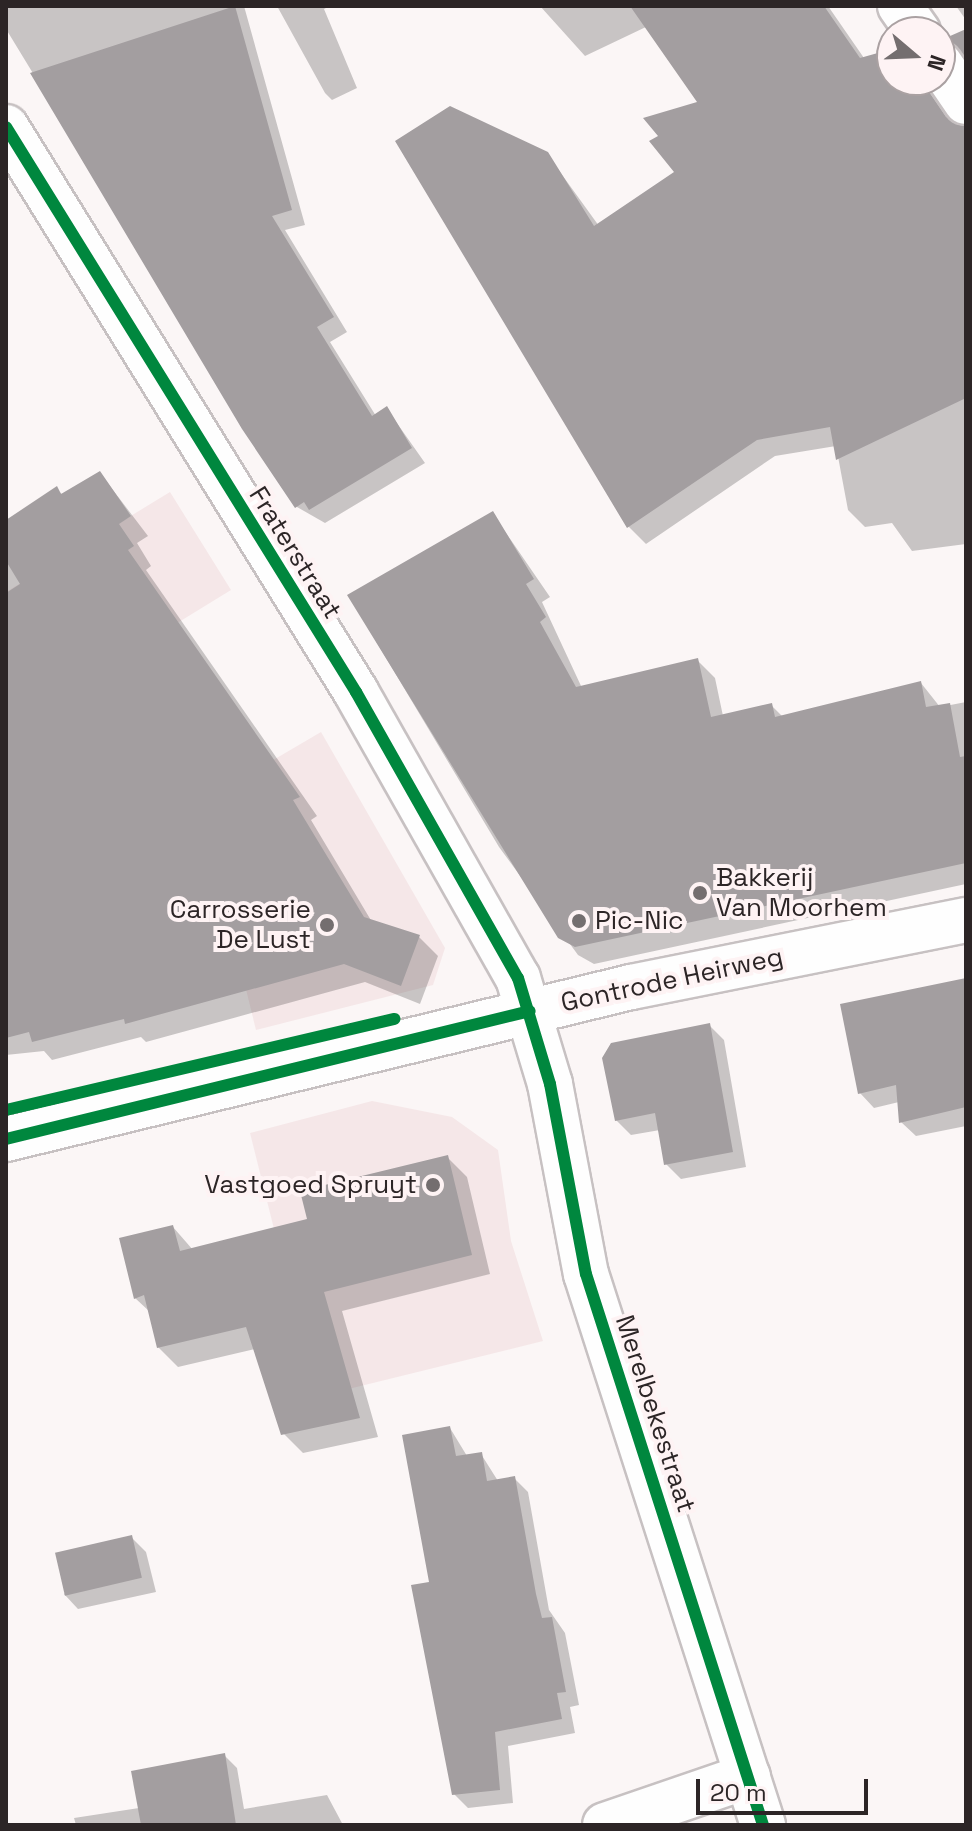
<!DOCTYPE html>
<html>
<head>
<meta charset="utf-8">
<style>
	body { margin:0 }
	#map { position:relative; width:972px; height:1831px; overflow:hidden; background:#fbf6f6; font-family:"Space Grotesk",sans-serif }
	div>[style] { position:absolute }
	[style*='--x'] { left:calc(var(--x)*1px); top:calc(var(--y)*1px); width:calc(var(--w)*1px); rotate:calc(var(--a)*1deg) }
	.built>* { inset:0; background:#f5e7e8 }
	.shadow>* { inset:0; background:#0003 }
	.building>* { inset:0; background:#a39ea0; transform-origin:0 0 }
	.roads { filter:drop-shadow(2px 0 #c7c1c2) drop-shadow(-2px 0 #c7c1c2) drop-shadow(0 2px #c7c1c2) drop-shadow(0 -2px #c7c1c2) }
	.minor>* { height:44px; margin:-22px; padding:0 22px; transform-origin:22px; border-radius:22px; background:#fefefe }
	.cycleway>* { height:12px; margin:-6px; padding:0 6px; transform-origin:6px; border-radius:6px; background:#00873e }
	.dots>* { width:22px; height:22px; translate:-50% -50%; box-sizing:border-box; border:4px solid #fef3f4; border-radius:50% }
	span { translate:-50% -50%; white-space:nowrap; text-align:center; line-height:1.15; -webkit-text-stroke:8px #fef3f4; paint-order:stroke }
	.street-label { font-size:26px; color:#2c2526 }
	.poi-label { font-size:26px; color:#2c2526 }
	.left { translate:0 -50%; text-align:left }
	.right { translate:-100% -50%; text-align:right }
	.frame { position:absolute; inset:0; border:8px solid #2c2526; pointer-events:none }
	.north { position:absolute; left:876px; top:16px; width:80px; height:80px; box-sizing:border-box; background:#fef3f4; border:2px solid #aaa1a2; border-radius:50%; rotate:109deg; font-size:22px; font-weight:700; line-height:32px; text-align:center; color:#2c2526 }
	.north::after { content:''; display:block; margin:auto; width:28px; height:36px; background:#746e6f; clip-path:polygon(50% 0,100% 100%,50% 72%,0 100%) }
	.scale { position:absolute; left:696px; top:1779px; width:172px; height:36px; box-sizing:border-box; border:4px solid #2c2526; border-top:0; padding-left:10px; font-size:24px; line-height:28px; white-space:nowrap; color:#2c2526; -webkit-text-stroke:6px #fef3f4; paint-order:stroke }
</style>
</head>
<body>
<div id="map">
	<div class="built">
		<i style="clip-path:polygon(170px 492px,231px 590px,73px 687px,6px 814px,6px 592px)"></i>
		<i style="clip-path:polygon(321px 732px,445px 948px,433px 985px,256px 1030px,200px 803px)"></i>
		<i style="clip-path:polygon(372px 1101px,452px 1117px,498px 1150px,511px 1241px,543px 1341px,316px 1397px,250px 1133px)"></i>
	</div>
	<div class="shadow">
		<i style="clip-path:polygon(6px 6px,244px 6px,305px 225px,285px 230px,347px 332px,330px 342px,376px 416px,387px 409px,425px 463px,325px 523px,297px 507px,6px 29px)"></i>
		<i style="clip-path:polygon(277px 6px,330px 6px,324px 9px,357px 88px,332px 100px,325px 93px)"></i>
		<i style="clip-path:polygon(540px 6px,828px 6px,864px 58px,892px 51px,892px 80px,934px 80px,936px 97px,966px 129px,966px 544px,912px 551px,892px 523px,865px 527px,848px 510px,836px 446px,775px 456px,646px 544px,628px 526px,547px 154px,599px 226px,677px 173px,701px 104px,648px 26px,585px 56px)"></i>
		<i style="clip-path:polygon(956px 6px,966px 6px,966px 20px)"></i>
		<i style="clip-path:polygon(100px 473px,148px 536px,137px 543px,151px 566px,146px 570px,317px 816px,311px 820px,372px 922px,419px 937px,438px 956px,420px 1004px,365px 982px,146px 1042px,141px 1037px,52px 1060px,44px 1051px,6px 1055px,6px 523px,56px 489px,63px 495px)"></i>
		<i style="clip-path:polygon(493px 514px,550px 597px,542px 602px,582px 688px,698px 661px,715px 678px,723px 716px,771px 705px,783px 717px,921px 683px,940px 707px,966px 702px,966px 884px,594px 964px,578px 955px,499px 847px,349px 596px)"></i>
		<i style="clip-path:polygon(966px 980px,966px 1126px,916px 1136px,901px 1122px,899px 1102px,874px 1108px,860px 1093px)"></i>
		<i style="clip-path:polygon(709px 1025px,724px 1040px,746px 1167px,681px 1179px,666px 1164px,660px 1130px,631px 1135px,616px 1120px)"></i>
		<i style="clip-path:polygon(447px 1157px,467px 1177px,490px 1274px,342px 1311px,378px 1437px,303px 1453px,283px 1433px,255px 1349px,178px 1367px,158px 1347px,150px 1312px,135px 1298px,173px 1227px,193px 1250px,309px 1221px)"></i>
		<i style="clip-path:polygon(450px 1428px,467px 1456px,481px 1454px,498px 1481px,514px 1478px,528px 1492px,549px 1610px,565px 1633px,579px 1705px,570px 1707px,575px 1733px,508px 1746px,513px 1803px,468px 1808px,454px 1794px,431px 1583px)"></i>
		<i style="clip-path:polygon(131px 1537px,146px 1552px,156px 1592px,78px 1609px,64px 1594px)"></i>
		<i style="clip-path:polygon(224px 1755px,237px 1768px,244px 1809px,327px 1795px,343px 1825px,76px 1825px,74px 1818px,139px 1808px)"></i>
	</div>
	<div class="building">
		<i style="clip-path:polygon(235px 6px,292px 210px,272px 216px,334px 317px,317px 327px,372px 416px,387px 406px,412px 448px,309px 510px,304px 502px,295px 508px,242px 429px,30px 73px)"></i>
		<i style="clip-path:polygon(630px 6px,824px 6px,860px 58px,892px 49px,892px 80px,921px 80px,946px 117px,966px 127px,966px 398px,836px 460px,830px 427px,757px 440px,627px 528px,395px 141px,450px 106px,548px 152px,594px 226px,674px 172px,649px 141px,658px 136px,643px 118px,697px 102px)"></i>
		<i style="clip-path:polygon(966px 29px,966px 58px,941px 40px)"></i>
		<i style="clip-path:polygon(100px 471px,131px 516px,119px 524px,134px 546px,128px 550px,300px 797px,293px 800px,364px 917px,420px 935px,401px 986px,344px 964px,125px 1024px,124px 1019px,32px 1042px,29px 1032px,6px 1038px,6px 593px,20px 584px,6px 561px,6px 520px,57px 486px,61px 494px)"></i>
		<i style="clip-path:polygon(493px 511px,534px 579px,526px 584px,546px 617px,540px 622px,576px 687px,698px 658px,711px 717px,772px 703px,775px 717px,921px 681px,926px 707px,950px 703px,960px 757px,966px 756px,966px 863px,575px 947px,558px 938px,347px 595px)"></i>
		<i style="clip-path:polygon(966px 978px,966px 1107px,899px 1123px,896px 1085px,858px 1094px,840px 1004px)"></i>
		<i style="clip-path:polygon(710px 1023px,733px 1152px,664px 1165px,655px 1113px,615px 1121px,602px 1058px,611px 1043px)"></i>
		<i style="clip-path:polygon(448px 1155px,472px 1255px,324px 1292px,360px 1418px,281px 1435px,246px 1327px,157px 1348px,144px 1295px,134px 1299px,119px 1238px,173px 1225px,180px 1251px,307px 1219px,300px 1191px)"></i>
		<i style="clip-path:polygon(450px 1426px,456px 1456px,482px 1452px,487px 1481px,515px 1476px,536px 1594px,542px 1618px,552px 1617px,566px 1692px,557px 1693px,562px 1719px,495px 1732px,500px 1790px,452px 1795px,411px 1585px,429px 1582px,402px 1435px)"></i>
		<i style="left:132px;top:1535px;width:44px;height:79px;rotate:77deg"></i>
		<i style="clip-path:polygon(225px 1753px,236px 1825px,141px 1825px,131px 1771px)"></i>
	</div>
	<div class="roads">
		<div class="minor">
			<i style="--x:900;--y:6;--w:32;--a:55"></i>
			<i style="--x:940;--y:64;--w:46;--a:55.6"></i>
			<i style="--x:6;--y:127;--w:665;--a:58.22"></i>
			<i style="--x:356;--y:692;--w:329;--a:60.5"></i>
			<i style="--x:518;--y:978;--w:111;--a:73.2"></i>
			<i style="--x:550;--y:1084;--w:193;--a:79.3"></i>
			<i style="--x:586;--y:1274;--w:579;--a:72.19"></i>
			<i style="--x:6;--y:1139;--w:643;--a:-13.67"></i>
			<i style="--x:631;--y:987;--w:342;--a:-11.3"></i>
			<i style="--x:605;--y:1825;--w:151;--a:-18.9"></i>
		</div>
	</div>
	<div class="cycleway">
		<i style="--x:6;--y:127;--w:665;--a:58.22"></i>
		<i style="--x:356;--y:692;--w:329;--a:60.5"></i>
		<i style="--x:518;--y:978;--w:111;--a:73.2"></i>
		<i style="--x:550;--y:1084;--w:193;--a:79.3"></i>
		<i style="--x:586;--y:1274;--w:579;--a:72.19"></i>
		<i style="--x:6;--y:1110;--w:399;--a:-13.2"></i>
		<i style="--x:6;--y:1139;--w:539;--a:-13.73"></i>
	</div>
	<div class="dots">
		<i style="left:700px;top:893px;background:#746e6f"></i>
		<i style="left:579px;top:921px;background:#746e6f"></i>
		<i style="left:327px;top:925px;background:#746e6f"></i>
		<i style="left:433px;top:1185px;background:#746e6f"></i>
	</div>
	<div class="street-label">
		<span style="left:295px;top:553px;rotate:58deg">Fraterstraat</span>
		<span style="left:672px;top:980px;rotate:-12deg">Gontrode Heirweg</span>
		<span style="left:655px;top:1414px;rotate:72deg">Merelbekestraat</span>
	</div>
	<div class="poi-label">
		<span class="left" style="left:716px;top:893px">Bakkerij<br>Van Moorhem</span>
		<span class="right" style="left:311px;top:925px">Carrosserie<br>De Lust</span>
		<span class="left" style="left:595px;top:921px">Pic-Nic</span>
		<span class="right" style="left:417px;top:1185px">Vastgoed Spruyt</span>
	</div>
	<div class="frame"></div>
	<div class="north">N</div>
	<div class="scale">20 m</div>
</div>
</body>
</html>
